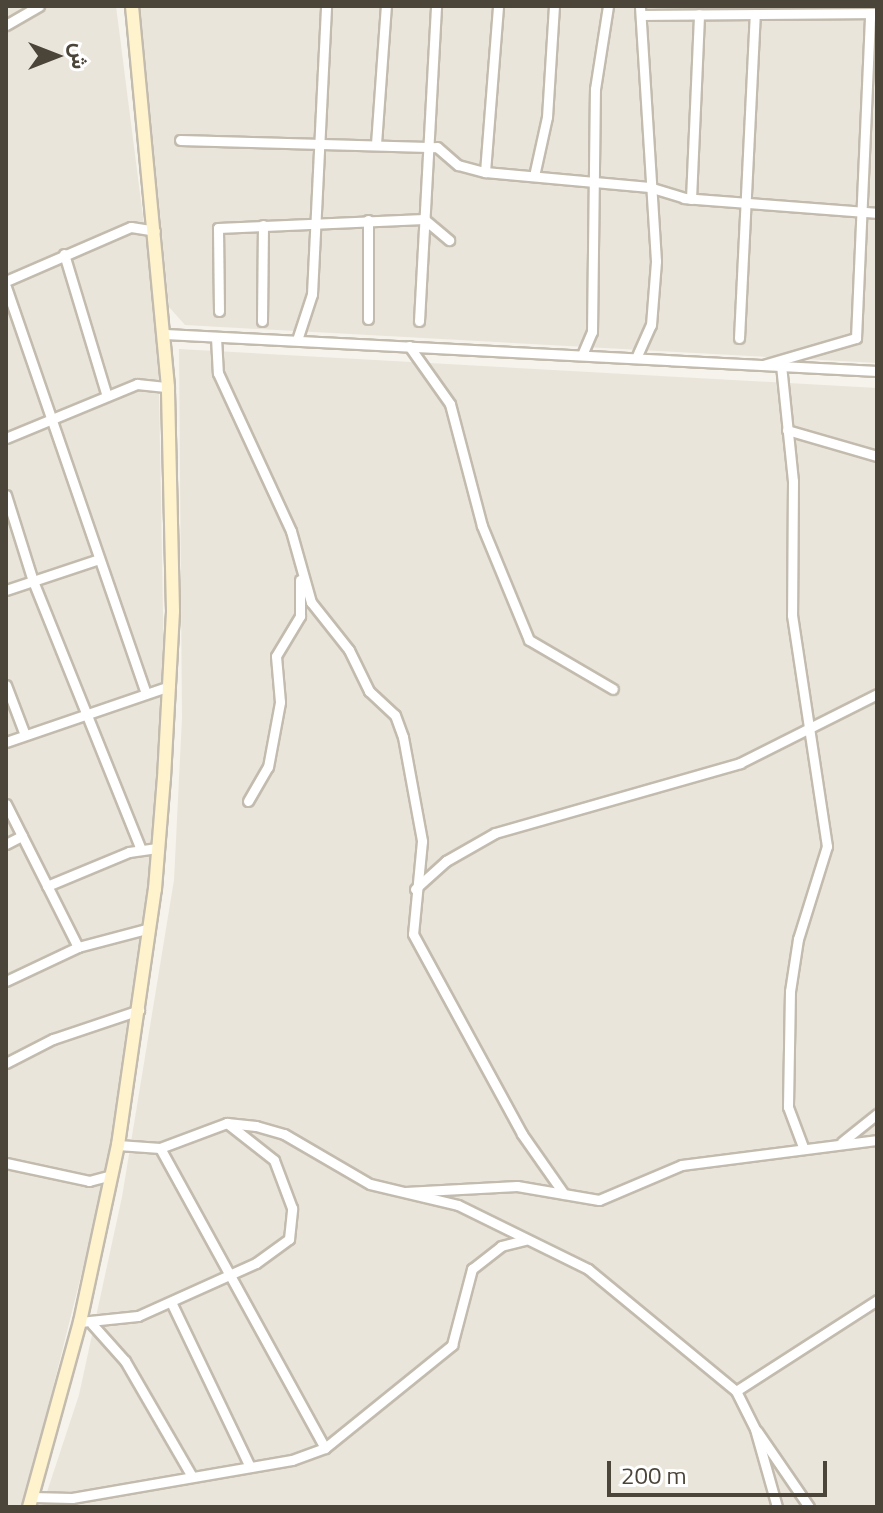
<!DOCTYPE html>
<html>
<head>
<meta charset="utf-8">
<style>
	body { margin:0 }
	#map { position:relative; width:883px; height:1513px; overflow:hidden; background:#f6f3ec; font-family:"Titillium Web",Vazirmatn,sans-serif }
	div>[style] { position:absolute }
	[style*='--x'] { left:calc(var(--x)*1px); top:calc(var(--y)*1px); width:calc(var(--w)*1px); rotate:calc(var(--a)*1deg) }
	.residential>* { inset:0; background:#eae5da }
	.roads { filter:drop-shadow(2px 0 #c2bbae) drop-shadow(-2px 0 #c2bbae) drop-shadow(0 2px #c2bbae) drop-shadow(0 -2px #c2bbae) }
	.street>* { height:9px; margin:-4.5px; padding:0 4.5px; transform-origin:4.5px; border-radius:4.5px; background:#fff }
	.secondary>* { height:12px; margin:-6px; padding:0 6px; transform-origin:6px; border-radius:6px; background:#fff3cd }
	span { translate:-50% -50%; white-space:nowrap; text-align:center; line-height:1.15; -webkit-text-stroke:6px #fff; paint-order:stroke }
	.frame { position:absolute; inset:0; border:8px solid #4b4439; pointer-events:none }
	.north { position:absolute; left:16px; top:16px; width:80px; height:80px; -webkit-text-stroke:6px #fff; paint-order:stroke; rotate:90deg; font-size:22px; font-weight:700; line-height:32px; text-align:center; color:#4b4439 }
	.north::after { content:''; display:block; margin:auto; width:28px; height:36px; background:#4b4439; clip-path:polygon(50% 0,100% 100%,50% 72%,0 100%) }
	.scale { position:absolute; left:607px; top:1461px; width:220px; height:36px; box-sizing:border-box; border:4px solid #4b4439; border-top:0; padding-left:10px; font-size:24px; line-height:28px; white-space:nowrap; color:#4b4439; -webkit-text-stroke:6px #fff; paint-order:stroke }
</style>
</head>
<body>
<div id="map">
	<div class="residential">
		<i style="clip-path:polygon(6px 6px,116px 6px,158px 334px,164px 669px,153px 845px,111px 1156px,23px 1507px,6px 1507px)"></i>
		<i style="clip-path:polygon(140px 6px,877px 6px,877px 363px,185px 325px,169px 307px)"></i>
		<i style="clip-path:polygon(179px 349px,877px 388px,877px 1507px,42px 1507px,79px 1395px,122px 1197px,174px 880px,182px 718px)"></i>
	</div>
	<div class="roads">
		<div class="street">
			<i style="--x:642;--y:15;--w:235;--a:-0.5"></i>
			<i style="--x:6;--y:25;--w:38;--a:-30"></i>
			<i style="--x:180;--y:140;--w:257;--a:1.6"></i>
			<i style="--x:437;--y:147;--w:28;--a:41"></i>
			<i style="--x:458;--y:165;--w:28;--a:15"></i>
			<i style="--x:485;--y:172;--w:165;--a:5.2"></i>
			<i style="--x:649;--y:187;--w:37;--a:17"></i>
			<i style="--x:684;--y:198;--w:194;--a:4.4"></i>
			<i style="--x:376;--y:144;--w:138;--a:-85.9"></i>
			<i style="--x:485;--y:172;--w:167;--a:-85.5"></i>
			<i style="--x:534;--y:176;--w:60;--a:-77.6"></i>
			<i style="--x:547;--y:117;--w:111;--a:-86.4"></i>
			<i style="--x:691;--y:199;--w:185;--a:-87.5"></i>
			<i style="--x:368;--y:220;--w:99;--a:90"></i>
			<i style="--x:64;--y:254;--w:148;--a:73.2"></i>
			<i style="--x:6;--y:281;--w:136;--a:-23.4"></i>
			<i style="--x:131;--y:227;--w:24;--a:9"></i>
			<i style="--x:6;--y:287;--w:429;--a:71"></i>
			<i style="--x:219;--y:311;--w:83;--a:-90.7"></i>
			<i style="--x:218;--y:228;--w:206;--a:-2.5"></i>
			<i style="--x:424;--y:219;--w:33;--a:40"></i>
			<i style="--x:262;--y:321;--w:96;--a:-89.4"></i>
			<i style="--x:419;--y:321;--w:315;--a:-86.9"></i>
			<i style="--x:165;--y:334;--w:713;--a:2.97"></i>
			<i style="--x:216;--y:337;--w:36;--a:87"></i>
			<i style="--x:218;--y:373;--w:174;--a:65.2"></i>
			<i style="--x:291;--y:531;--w:74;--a:74.3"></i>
			<i style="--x:311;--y:602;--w:61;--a:51.6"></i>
			<i style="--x:349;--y:650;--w:46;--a:64"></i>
			<i style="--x:369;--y:691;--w:35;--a:43"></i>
			<i style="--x:395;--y:715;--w:23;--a:70"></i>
			<i style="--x:403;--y:737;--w:106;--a:79.6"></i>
			<i style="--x:422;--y:841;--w:93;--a:95.5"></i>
			<i style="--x:413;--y:934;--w:228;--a:61.4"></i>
			<i style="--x:522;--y:1134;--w:73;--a:55"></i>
			<i style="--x:739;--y:338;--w:324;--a:-87.2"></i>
			<i style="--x:297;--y:340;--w:48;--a:-71.9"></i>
			<i style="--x:312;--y:294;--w:288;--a:-87.2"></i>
			<i style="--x:409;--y:346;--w:71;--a:54.7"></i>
			<i style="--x:450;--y:404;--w:126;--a:75.3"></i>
			<i style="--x:482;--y:526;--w:123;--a:67.6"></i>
			<i style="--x:529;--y:640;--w:97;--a:30.3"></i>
			<i style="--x:582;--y:355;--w:25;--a:-67"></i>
			<i style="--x:592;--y:332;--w:243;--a:-89.3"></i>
			<i style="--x:595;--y:89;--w:84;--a:-81.1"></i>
			<i style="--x:636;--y:358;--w:36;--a:-66"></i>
			<i style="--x:651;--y:325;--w:64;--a:-85.5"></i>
			<i style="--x:656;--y:261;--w:256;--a:-93.6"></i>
			<i style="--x:763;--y:365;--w:97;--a:-16.2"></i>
			<i style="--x:856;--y:338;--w:325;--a:-87.5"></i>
			<i style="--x:781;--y:365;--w:117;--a:84.1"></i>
			<i style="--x:793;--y:481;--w:134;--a:90.4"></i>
			<i style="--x:792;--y:615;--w:234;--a:81.4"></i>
			<i style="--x:827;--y:846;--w:97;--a:107.3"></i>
			<i style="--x:798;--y:939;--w:53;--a:98.7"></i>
			<i style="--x:790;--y:991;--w:116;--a:91"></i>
			<i style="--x:788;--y:1107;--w:43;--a:69.4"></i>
			<i style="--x:787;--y:430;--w:94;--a:16.1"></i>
			<i style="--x:6;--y:438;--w:142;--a:-22.4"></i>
			<i style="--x:137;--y:384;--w:31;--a:6"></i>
			<i style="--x:6;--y:495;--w:90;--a:72.6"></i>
			<i style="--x:33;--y:581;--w:290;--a:68.1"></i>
			<i style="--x:6;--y:590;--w:95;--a:-18.4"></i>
			<i style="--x:6;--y:685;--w:53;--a:69.2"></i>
			<i style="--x:6;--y:742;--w:173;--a:-18.9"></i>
			<i style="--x:248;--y:801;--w:39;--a:-60"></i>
			<i style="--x:268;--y:767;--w:66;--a:-79.5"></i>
			<i style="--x:280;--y:702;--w:46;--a:-95"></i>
			<i style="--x:276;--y:656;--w:47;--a:-59"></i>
			<i style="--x:300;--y:616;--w:36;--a:-90"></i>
			<i style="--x:6;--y:804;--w:160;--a:63.3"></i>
			<i style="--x:6;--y:844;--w:18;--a:-27"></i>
			<i style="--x:47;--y:886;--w:89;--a:-22.5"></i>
			<i style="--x:129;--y:852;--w:30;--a:-8"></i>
			<i style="--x:415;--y:889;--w:42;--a:-42.1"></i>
			<i style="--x:446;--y:861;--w:56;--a:-29.7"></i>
			<i style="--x:495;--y:833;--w:255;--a:-15.9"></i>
			<i style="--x:740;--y:763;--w:153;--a:-26.7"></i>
			<i style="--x:6;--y:981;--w:80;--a:-25.3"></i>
			<i style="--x:78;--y:947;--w:74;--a:-14.8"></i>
			<i style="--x:6;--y:1063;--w:53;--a:-27.1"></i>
			<i style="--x:53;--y:1039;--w:91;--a:-18.6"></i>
			<i style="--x:842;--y:1142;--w:45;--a:-38.7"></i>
			<i style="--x:118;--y:1145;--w:42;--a:4.1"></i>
			<i style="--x:160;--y:1148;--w:72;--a:-20.5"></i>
			<i style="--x:227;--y:1123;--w:29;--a:6"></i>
			<i style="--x:256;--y:1126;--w:29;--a:16"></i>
			<i style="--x:284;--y:1134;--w:99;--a:30.2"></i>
			<i style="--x:370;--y:1184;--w:90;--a:13.4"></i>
			<i style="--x:458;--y:1205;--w:145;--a:26.2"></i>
			<i style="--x:588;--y:1269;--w:192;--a:39.5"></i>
			<i style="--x:736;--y:1391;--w:42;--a:63.4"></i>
			<i style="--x:755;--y:1429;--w:81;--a:74.2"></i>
			<i style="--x:160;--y:1148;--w:342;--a:61.2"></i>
			<i style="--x:6;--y:1163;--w:85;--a:12.2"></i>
			<i style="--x:89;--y:1181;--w:24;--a:-15"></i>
			<i style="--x:405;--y:1192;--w:112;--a:-3.1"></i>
			<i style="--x:517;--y:1186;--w:83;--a:9.7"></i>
			<i style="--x:599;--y:1200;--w:90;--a:-22.9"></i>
			<i style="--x:682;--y:1165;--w:197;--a:-7.3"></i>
			<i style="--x:171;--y:1302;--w:183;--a:64.4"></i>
			<i style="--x:80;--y:1322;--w:58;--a:-5.9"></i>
			<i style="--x:138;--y:1316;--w:129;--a:-24.2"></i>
			<i style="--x:256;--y:1263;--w:41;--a:-36"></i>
			<i style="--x:289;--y:1239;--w:31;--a:-84"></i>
			<i style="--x:292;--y:1208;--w:51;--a:-110.6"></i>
			<i style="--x:274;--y:1160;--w:60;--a:-141.8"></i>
			<i style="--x:92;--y:1324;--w:50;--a:48.3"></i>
			<i style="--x:125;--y:1361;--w:132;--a:59.9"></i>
			<i style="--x:736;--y:1391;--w:168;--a:-32.8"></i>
			<i style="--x:757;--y:1431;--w:92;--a:55.6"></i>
			<i style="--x:32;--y:1497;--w:40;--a:1.4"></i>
			<i style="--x:72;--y:1498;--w:223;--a:-9.8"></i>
			<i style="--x:292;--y:1460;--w:35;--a:-20"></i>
			<i style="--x:325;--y:1448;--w:164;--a:-39"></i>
			<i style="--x:452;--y:1345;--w:79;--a:-75.3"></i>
			<i style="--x:472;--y:1269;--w:37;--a:-38"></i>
			<i style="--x:501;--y:1246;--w:25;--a:-14"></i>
		</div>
		<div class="secondary">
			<i style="--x:29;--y:1507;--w:192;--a:-74.6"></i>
			<i style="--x:80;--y:1322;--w:181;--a:-77.9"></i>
			<i style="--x:118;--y:1145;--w:259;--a:-81.8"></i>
			<i style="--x:155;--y:889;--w:111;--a:-85.4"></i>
			<i style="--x:164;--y:778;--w:167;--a:-86.9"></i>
			<i style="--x:173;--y:611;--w:224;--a:-91.3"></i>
			<i style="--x:168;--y:387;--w:383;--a:-95.4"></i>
		</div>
	</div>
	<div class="frame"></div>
	<div class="north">ش</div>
	<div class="scale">200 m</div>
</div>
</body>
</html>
